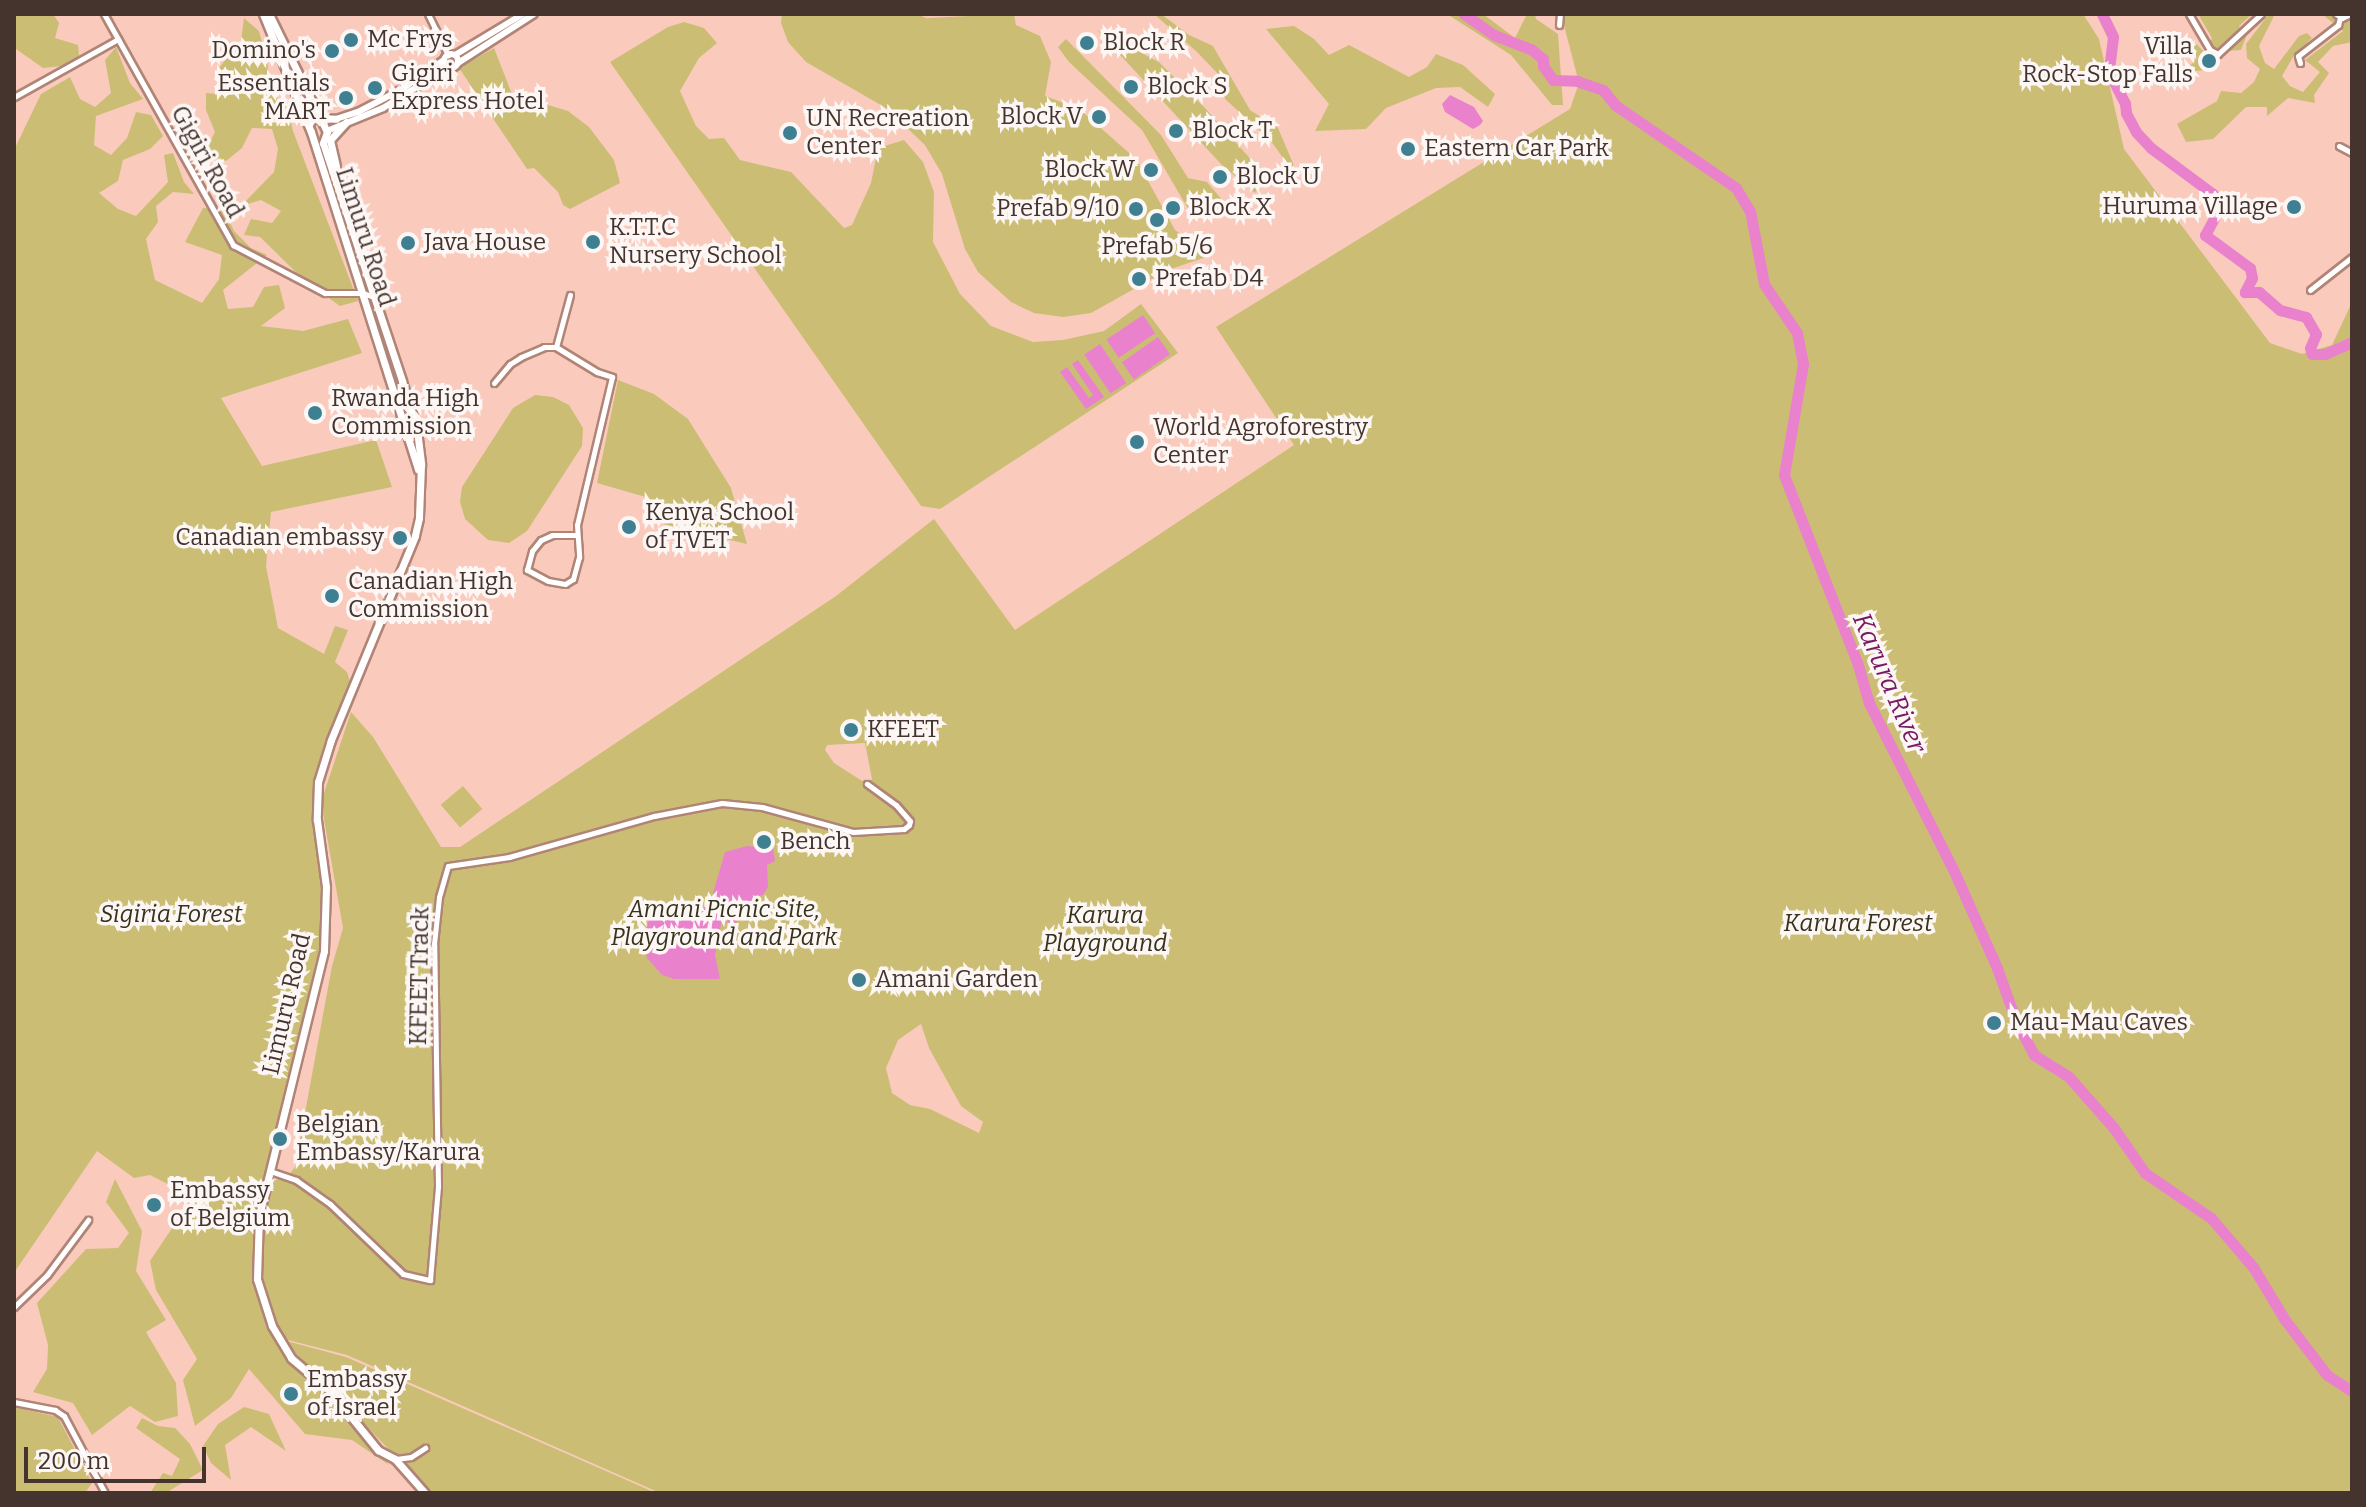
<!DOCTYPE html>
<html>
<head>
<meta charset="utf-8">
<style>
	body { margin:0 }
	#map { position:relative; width:2366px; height:1507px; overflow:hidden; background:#facbbc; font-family:Bitter,serif }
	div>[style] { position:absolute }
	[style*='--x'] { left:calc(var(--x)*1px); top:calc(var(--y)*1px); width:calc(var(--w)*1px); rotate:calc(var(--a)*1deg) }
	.green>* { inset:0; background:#cbbe74; transform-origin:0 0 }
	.water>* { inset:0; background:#ea81cc; transform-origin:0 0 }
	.river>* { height:11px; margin:-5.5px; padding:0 5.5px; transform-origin:5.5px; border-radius:5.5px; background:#ea81cc }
	.roads { filter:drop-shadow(2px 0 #b08476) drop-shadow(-2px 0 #b08476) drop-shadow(0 2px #b08476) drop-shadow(0 -2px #b08476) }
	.minor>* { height:5px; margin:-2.5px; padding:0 2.5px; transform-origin:2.5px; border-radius:2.5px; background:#fff }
	.tertiary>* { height:6px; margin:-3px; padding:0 3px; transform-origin:3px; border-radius:3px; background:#fff }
	.tertiary>.ring { margin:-3px; padding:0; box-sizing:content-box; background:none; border:6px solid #fff; border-radius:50% }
	.secondary>* { height:7px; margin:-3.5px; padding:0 3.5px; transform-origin:3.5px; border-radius:3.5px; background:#fff }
	.dots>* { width:22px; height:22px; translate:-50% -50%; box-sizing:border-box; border:4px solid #fcf7f5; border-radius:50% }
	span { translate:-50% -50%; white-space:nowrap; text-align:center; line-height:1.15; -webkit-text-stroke:7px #fcf7f5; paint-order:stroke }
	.poi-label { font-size:24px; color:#45332d }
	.left { translate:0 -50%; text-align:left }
	.right { translate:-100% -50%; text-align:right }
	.street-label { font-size:24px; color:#45332d }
	.park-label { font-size:24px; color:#36321b; font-style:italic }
	.water-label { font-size:26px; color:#771962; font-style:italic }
	.frame { position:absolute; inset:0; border:16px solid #45332d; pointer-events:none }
	.scale { position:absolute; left:24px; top:1447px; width:182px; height:36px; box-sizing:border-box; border:4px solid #45332d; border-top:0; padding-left:10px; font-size:24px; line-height:28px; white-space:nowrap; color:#45332d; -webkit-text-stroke:6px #fcf7f5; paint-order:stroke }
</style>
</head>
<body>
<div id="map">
	<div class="green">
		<i style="clip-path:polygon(14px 14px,53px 14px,59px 23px,55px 38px,78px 45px,80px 64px,43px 68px,16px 49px)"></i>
		<i style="clip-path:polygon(782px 14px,917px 14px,926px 18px,1014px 14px,1016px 25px,1040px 36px,1051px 62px,1045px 96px,1078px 108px,1136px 159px,1175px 230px,1212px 255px,1168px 270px,1091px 313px,1063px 317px,1034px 313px,1011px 302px,978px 272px,965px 249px,942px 174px,925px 145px,886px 108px,806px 62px,788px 42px,781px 23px)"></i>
		<i style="clip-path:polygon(1154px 14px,1161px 14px,1189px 35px,1213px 46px,1250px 110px,1278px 128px,1295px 168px,1269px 182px,1285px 161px,1271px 141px,1225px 99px,1218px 74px,1197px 52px)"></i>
		<i style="clip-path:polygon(1447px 14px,1483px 14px,1515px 38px,1527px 14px,1535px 14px,1536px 19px,1558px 34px,1563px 105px,1552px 105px,1511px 55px)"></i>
		<i style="clip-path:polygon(evenodd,1561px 14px,2083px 14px,2099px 39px,2124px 149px,2270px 343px,2302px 354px,2332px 345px,2352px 302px,2352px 1493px,660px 1493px,347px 1355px,280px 1338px,266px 1309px,272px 1329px,302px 1371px,338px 1402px,389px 1465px,352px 1440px,305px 1434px,249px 1369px,231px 1398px,195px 1426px,183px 1380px,197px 1359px,156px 1290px,150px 1261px,193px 1197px,150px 1175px,134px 1178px,97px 1151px,14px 1273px,14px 150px,41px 94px,70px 77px,80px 99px,95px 107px,111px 93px,105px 60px,116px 47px,130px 83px,143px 99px,96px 116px,94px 145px,111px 155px,127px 138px,136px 112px,151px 115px,163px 136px,150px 149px,123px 160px,118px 181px,99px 193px,118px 209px,136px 216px,168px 182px,164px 155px,173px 153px,184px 182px,194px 194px,173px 192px,156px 206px,158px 222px,146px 239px,155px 280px,202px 303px,219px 279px,222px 255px,185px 242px,203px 208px,224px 210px,234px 231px,251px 248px,267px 255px,223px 290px,228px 309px,253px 307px,264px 287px,279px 285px,285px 308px,261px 326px,303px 331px,348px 319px,362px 353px,221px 398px,262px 466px,376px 440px,392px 487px,271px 512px,266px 566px,278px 628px,324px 654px,335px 626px,348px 630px,335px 662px,347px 672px,354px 693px,315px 798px,327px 891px,325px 952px,269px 1183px,289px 1175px,295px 1167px,332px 966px,343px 928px,321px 802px,351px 712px,373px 737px,441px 847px,460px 847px,836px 596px,934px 519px,1015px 630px,1294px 445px,1216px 327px,1570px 109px,1579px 83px,1561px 14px,865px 743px,872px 779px,867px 784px,834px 763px,825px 750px,827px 745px,865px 743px,1561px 14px,921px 1024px,929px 1048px,961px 1106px,983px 1122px,979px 1133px,930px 1109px,910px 1105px,892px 1093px,886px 1068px,898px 1040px,921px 1024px)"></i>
		<i style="clip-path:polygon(2198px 14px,2252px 14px,2239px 26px,2246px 37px,2241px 50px,2227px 51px,2208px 70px,2195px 71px,2181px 83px,2171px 75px,2186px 70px,2197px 58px,2186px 44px,2193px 40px,2204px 52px,2212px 38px)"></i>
		<i style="clip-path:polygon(2269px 14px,2275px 14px,2259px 46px,2265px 63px,2274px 69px,2299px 36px,2307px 33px,2312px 38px,2293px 57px,2282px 76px,2290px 86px,2303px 92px,2320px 72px,2305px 60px,2343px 31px,2322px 14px,2352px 14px,2352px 42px,2333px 46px,2318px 62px,2329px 73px,2314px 95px,2315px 103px,2288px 98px,2267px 116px,2267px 107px,2246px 107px,2213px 139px,2186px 142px,2177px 124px,2217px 101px,2221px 91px,2241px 93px,2254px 82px,2260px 69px,2247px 58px,2246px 44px)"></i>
		<i style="clip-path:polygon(244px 18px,259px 31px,268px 66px,265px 89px,286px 103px,293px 131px,358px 301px,340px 306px,306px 282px,260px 237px,244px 235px,251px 219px,272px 223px,281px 211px,261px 200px,241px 206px,274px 172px,278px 149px,272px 129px,252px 128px,242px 148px,226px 161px,203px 155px,215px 132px,206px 110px,206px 93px,232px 95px,240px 79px,218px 69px,241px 41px)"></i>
		<i style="clip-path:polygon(684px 22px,704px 28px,717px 43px,699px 58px,680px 91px,696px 126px,709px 139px,724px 138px,740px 160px,791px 172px,844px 228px,852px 225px,871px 183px,878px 148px,904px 140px,923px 162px,934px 192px,933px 242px,960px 294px,991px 326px,1033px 342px,1063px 340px,1104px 331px,1141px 304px,1178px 353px,940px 509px,921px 506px,610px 62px,668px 27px)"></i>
		<i style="clip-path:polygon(1294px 26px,1314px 39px,1329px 55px,1349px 45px,1409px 77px,1427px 67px,1436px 54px,1463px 65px,1495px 94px,1488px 107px,1460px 87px,1436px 88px,1386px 108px,1366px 129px,1315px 131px,1329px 104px,1266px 29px)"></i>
		<i style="clip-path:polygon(1097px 30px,1159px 62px,1205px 108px,1264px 174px,1255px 193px,1221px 164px)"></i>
		<i style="clip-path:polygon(1066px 39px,1161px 135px,1188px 178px,1207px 182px,1229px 208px,1202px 217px,1187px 207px,1142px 130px,1069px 62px,1058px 47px)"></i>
		<i style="clip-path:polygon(494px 48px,512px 94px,568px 111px,589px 127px,614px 160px,620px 183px,570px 209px,563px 205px,558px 192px,534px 168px,527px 169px,459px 68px)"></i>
		<i style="clip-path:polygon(618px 380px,654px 394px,688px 419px,731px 488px,747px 544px,655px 522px,655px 507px,649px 498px,597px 483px)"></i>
		<i style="clip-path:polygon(535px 395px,553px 397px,569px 405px,583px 428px,582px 446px,527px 531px,509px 543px,488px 540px,465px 519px,460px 502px,462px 487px,513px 408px)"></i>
		<i style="left:463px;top:786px;width:30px;height:29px;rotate:50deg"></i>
		<i style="clip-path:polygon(115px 1179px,142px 1231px,136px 1271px,166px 1320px,146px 1332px,176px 1383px,178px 1416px,155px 1422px,130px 1406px,92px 1435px,73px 1403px,33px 1392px,47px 1369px,48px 1345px,37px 1303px,86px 1249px,118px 1248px,129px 1233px,106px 1202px)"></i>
		<i style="clip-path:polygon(283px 1340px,346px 1357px,656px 1493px,431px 1493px)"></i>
		<i style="clip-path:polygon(14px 1407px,58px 1417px,92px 1483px,85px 1493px,14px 1493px)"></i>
		<i style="clip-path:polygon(244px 1407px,269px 1414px,286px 1451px,251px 1427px,225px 1445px,231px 1480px,211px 1463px,203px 1446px,218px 1424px)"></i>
		<i style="clip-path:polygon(142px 1418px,158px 1426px,175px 1428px,190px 1444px,203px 1470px,166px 1493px,150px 1493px,163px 1473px,172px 1476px,180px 1459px,136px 1428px)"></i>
	</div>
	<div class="water">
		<i style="clip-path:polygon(1450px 95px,1474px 107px,1483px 121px,1480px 125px,1473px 129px,1445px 112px,1442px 104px)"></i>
		<i style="left:1143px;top:315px;width:22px;height:44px;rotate:56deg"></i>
		<i style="left:1158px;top:337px;width:21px;height:44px;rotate:55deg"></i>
		<i style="left:1100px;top:344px;width:47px;height:19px;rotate:56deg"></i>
		<i style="clip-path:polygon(1078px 360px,1104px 397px,1086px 409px,1060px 372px,1067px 367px,1089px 398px,1093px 395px,1072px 364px)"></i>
		<i style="clip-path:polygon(747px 846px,773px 848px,775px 861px,767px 865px,768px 887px,763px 895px,754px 897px,750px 905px,743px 900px,734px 906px,739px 916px,735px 926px,724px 920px,721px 924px,715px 955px,720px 979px,674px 979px,662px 975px,647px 958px,644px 935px,649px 920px,659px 907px,682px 911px,701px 910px,716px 902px,713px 893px,725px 852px)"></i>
	</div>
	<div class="river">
		<i style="--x:1464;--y:14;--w:37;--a:35"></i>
		<i style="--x:1494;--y:35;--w:40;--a:21"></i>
		<i style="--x:1531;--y:49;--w:16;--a:40"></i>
		<i style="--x:1543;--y:59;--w:7;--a:90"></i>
		<i style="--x:1543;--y:66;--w:17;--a:54"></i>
		<i style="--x:1553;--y:80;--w:24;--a:2"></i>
		<i style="--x:1577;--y:81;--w:28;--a:19"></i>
		<i style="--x:1603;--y:90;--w:19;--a:51"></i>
		<i style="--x:1615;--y:105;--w:147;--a:34.4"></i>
		<i style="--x:1736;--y:188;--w:27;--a:59"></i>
		<i style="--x:1750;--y:211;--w:74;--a:79.1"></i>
		<i style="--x:1764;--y:284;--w:59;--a:56"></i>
		<i style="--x:1797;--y:333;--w:32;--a:79"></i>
		<i style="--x:1803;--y:364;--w:113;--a:99.7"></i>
		<i style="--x:1784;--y:475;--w:204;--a:68.7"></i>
		<i style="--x:1858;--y:665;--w:40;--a:74"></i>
		<i style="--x:1869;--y:703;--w:186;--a:63.2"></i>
		<i style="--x:1953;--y:869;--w:108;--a:66"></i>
		<i style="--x:1997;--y:968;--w:56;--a:70.3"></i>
		<i style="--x:2016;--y:1021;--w:38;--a:62"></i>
		<i style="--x:2034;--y:1055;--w:40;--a:32"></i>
		<i style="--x:2068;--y:1076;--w:68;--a:48.6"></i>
		<i style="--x:2113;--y:1127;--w:56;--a:55.2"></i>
		<i style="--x:2145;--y:1173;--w:80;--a:34.3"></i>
		<i style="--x:2211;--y:1218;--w:65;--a:49.4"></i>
		<i style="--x:2253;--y:1267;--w:62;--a:58.9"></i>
		<i style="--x:2285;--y:1320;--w:69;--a:52.6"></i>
		<i style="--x:2327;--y:1375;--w:30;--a:33"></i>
		<i style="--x:2102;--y:14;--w:25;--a:64"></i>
		<i style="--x:2113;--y:37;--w:35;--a:97"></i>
		<i style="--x:2109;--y:72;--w:35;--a:63"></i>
		<i style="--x:2125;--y:103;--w:10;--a:84"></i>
		<i style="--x:2126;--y:113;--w:21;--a:62"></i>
		<i style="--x:2136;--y:132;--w:22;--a:47"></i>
		<i style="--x:2151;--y:148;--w:77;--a:36.6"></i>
		<i style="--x:2213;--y:194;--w:15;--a:62"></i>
		<i style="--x:2220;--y:207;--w:32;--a:118"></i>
		<i style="--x:2205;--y:235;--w:56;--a:36.3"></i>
		<i style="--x:2250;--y:268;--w:10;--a:79"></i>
		<i style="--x:2252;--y:278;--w:16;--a:117"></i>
		<i style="--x:2245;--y:292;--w:14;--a:0"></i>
		<i style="--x:2259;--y:292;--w:28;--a:41"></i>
		<i style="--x:2280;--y:310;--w:27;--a:15"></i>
		<i style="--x:2306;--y:317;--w:20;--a:60"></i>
		<i style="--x:2316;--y:334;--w:15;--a:113"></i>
		<i style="--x:2310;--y:348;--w:6;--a:72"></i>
		<i style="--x:2312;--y:354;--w:13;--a:0"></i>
		<i style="--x:2325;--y:354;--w:30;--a:-24"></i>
	</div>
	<div class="roads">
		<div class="minor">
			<i style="--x:104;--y:14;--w:265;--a:60.8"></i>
			<i style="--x:233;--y:245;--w:104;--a:27.6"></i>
			<i style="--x:325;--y:293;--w:38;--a:0"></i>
			<i style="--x:363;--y:293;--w:12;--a:20"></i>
			<i style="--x:428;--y:14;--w:46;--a:64"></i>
			<i style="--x:2189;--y:14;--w:42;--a:59.7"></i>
			<i style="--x:2210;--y:50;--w:9;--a:27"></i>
			<i style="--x:2218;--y:54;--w:59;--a:-42.9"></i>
			<i style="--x:2336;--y:14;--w:7;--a:34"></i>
			<i style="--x:2342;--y:18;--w:9;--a:-27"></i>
			<i style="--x:1559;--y:25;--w:11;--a:-85"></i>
			<i style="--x:2300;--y:63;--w:7;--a:-106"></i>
			<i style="--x:2298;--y:56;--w:51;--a:-37.8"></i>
			<i style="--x:2338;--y:25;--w:7;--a:-74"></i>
			<i style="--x:14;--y:97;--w:119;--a:-29.1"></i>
			<i style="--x:2339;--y:146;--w:15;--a:28"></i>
			<i style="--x:2310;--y:290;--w:53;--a:-38.2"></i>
			<i style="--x:556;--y:347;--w:48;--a:31.4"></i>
			<i style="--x:597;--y:372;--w:16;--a:18"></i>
			<i style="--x:612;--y:377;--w:152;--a:103.3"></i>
			<i style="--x:577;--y:525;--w:32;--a:86"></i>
			<i style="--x:579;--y:557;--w:23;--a:105"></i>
			<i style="--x:573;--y:579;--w:9;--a:148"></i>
			<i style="--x:565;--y:584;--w:17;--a:-170"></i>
			<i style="--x:548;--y:581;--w:24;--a:-152"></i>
			<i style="--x:527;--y:570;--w:20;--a:-75"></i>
			<i style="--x:532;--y:551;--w:14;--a:-51"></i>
			<i style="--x:541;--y:540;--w:12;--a:-24"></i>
			<i style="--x:552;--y:535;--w:24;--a:0"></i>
			<i style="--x:556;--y:347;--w:54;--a:-74.9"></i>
			<i style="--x:494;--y:383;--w:25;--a:-50"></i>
			<i style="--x:510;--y:364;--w:13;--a:-32"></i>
			<i style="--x:521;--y:357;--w:25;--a:-23"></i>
			<i style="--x:544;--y:347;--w:12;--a:0"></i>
			<i style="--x:270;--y:1171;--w:28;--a:19"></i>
			<i style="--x:296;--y:1180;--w:42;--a:35.2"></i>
			<i style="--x:330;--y:1204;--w:101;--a:43.8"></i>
			<i style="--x:403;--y:1274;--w:28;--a:13"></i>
			<i style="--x:430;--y:1280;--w:94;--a:-85.1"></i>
			<i style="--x:438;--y:1186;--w:242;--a:-90.9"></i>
			<i style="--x:434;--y:944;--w:47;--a:-83.9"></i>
			<i style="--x:439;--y:897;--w:32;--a:-74"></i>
			<i style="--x:448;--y:866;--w:62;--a:-8.4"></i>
			<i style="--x:509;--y:857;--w:151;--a:-15.8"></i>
			<i style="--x:654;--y:816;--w:69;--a:-10.8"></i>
			<i style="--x:722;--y:803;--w:40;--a:5.7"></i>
			<i style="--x:762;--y:807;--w:94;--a:15.4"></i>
			<i style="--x:853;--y:832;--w:51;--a:-3.4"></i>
			<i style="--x:904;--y:829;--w:6;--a:-39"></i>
			<i style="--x:909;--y:825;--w:4;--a:-76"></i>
			<i style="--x:910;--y:821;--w:21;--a:-131"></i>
			<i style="--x:896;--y:805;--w:36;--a:-144"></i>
			<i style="--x:14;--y:1307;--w:46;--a:-44.1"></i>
			<i style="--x:47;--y:1275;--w:69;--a:-53.3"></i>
			<i style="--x:14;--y:1402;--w:42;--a:11"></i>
			<i style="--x:55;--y:1410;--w:11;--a:34"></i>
			<i style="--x:64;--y:1416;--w:87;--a:62"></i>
			<i style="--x:396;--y:1459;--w:15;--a:-8"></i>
			<i style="--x:411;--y:1457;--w:17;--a:-33"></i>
		</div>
		<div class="tertiary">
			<i class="ring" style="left:444px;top:54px;width:8px;height:8px"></i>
			<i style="--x:455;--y:55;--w:79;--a:-31.1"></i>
			<i style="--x:458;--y:63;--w:90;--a:-32.8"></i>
			<i style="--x:336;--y:119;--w:23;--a:-18"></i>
			<i style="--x:358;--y:112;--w:50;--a:-27.6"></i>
			<i style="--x:402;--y:89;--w:51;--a:-34.6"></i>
			<i style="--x:327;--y:131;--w:61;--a:-22.3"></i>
			<i style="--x:383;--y:108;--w:78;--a:-31.8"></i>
		</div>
		<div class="secondary">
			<i style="--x:263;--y:14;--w:127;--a:67.9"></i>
			<i style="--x:311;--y:132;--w:354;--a:72.4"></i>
			<i style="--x:269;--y:14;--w:131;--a:63.8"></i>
			<i style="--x:327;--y:132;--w:12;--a:110"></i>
			<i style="--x:323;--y:143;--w:251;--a:71.6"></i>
			<i style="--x:402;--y:381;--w:51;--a:73"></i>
			<i style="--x:417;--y:430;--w:35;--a:83"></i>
			<i style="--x:421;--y:465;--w:53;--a:92.2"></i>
			<i style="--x:419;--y:518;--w:18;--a:103"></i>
			<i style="--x:415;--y:536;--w:221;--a:112.4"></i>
			<i style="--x:331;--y:740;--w:44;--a:107.2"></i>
			<i style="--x:318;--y:782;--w:38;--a:92"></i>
			<i style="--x:317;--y:820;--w:68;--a:82.3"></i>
			<i style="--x:326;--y:887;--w:64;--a:91.8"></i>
			<i style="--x:324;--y:951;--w:272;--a:103.8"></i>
			<i style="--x:259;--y:1215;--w:64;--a:91.8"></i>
			<i style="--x:257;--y:1279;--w:49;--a:72.3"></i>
			<i style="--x:272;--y:1326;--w:37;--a:59"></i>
			<i style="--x:291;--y:1358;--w:52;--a:40.4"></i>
			<i style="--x:331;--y:1392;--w:75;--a:51"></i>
			<i style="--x:378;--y:1450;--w:19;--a:28"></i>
			<i style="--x:395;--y:1459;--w:45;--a:48.6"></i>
			<i style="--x:309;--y:124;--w:7;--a:-56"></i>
			<i style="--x:313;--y:118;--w:23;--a:2"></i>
			<i style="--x:336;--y:166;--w:27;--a:-103"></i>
			<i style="--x:330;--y:140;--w:24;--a:-48"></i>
		</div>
	</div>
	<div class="dots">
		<i style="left:351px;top:40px;background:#3e7f92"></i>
		<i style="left:1087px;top:43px;background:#3e7f92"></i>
		<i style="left:332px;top:51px;background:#3e7f92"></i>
		<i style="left:2209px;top:61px;background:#3e7f92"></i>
		<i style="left:1131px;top:87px;background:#3e7f92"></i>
		<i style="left:375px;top:88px;background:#3e7f92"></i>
		<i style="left:346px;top:98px;background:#3e7f92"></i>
		<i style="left:1099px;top:117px;background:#3e7f92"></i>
		<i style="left:1176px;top:131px;background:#3e7f92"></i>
		<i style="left:790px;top:133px;background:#3e7f92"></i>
		<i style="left:1408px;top:149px;background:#3e7f92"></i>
		<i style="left:1151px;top:170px;background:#3e7f92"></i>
		<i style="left:1220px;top:177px;background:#3e7f92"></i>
		<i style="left:2294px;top:207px;background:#3e7f92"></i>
		<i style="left:1173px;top:208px;background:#3e7f92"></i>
		<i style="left:1136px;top:209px;background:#3e7f92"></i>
		<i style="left:1157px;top:220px;background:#3e7f92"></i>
		<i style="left:593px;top:242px;background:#3e7f92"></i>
		<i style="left:408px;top:243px;background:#3e7f92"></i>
		<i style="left:1139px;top:279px;background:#3e7f92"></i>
		<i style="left:315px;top:413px;background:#3e7f92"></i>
		<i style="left:1137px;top:442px;background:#3e7f92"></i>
		<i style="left:629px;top:527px;background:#3e7f92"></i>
		<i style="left:400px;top:538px;background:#3e7f92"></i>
		<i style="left:332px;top:596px;background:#3e7f92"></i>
		<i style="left:851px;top:730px;background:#3e7f92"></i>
		<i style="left:764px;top:842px;background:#3e7f92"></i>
		<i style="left:859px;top:980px;background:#3e7f92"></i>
		<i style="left:1994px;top:1023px;background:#3e7f92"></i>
		<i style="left:280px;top:1139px;background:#3e7f92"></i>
		<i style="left:154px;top:1205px;background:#3e7f92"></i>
		<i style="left:291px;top:1394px;background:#3e7f92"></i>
	</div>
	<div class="poi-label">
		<span class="left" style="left:367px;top:40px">Mc Frys</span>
		<span class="left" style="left:1103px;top:43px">Block R</span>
		<span class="right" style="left:2193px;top:61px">Villa<br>Rock-Stop Falls</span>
		<span class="right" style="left:316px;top:51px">Domino's</span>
		<span class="left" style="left:391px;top:88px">Gigiri<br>Express Hotel</span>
		<span class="right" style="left:330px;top:98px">Essentials<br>MART</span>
		<span class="left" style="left:1147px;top:87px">Block S</span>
		<span class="right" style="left:1083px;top:117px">Block V</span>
		<span class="left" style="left:806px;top:133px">UN Recreation<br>Center</span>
		<span class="left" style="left:1192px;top:131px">Block T</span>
		<span class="left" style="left:1424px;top:149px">Eastern Car Park</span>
		<span class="right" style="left:1135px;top:170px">Block W</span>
		<span class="left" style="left:1236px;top:177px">Block U</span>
		<span class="right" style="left:2278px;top:207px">Huruma Village</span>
		<span class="left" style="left:1189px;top:208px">Block X</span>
		<span class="right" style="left:1120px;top:209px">Prefab 9/10</span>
		<span class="left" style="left:609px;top:242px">K.T.T.C<br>Nursery School</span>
		<span class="left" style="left:424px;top:243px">Java House</span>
		<span style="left:1157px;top:247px">Prefab 5/6</span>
		<span class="left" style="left:1155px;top:279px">Prefab D4</span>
		<span class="left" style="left:331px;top:413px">Rwanda High<br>Commission</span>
		<span class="left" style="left:1153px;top:442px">World Agroforestry<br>Center</span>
		<span class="left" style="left:645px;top:527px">Kenya School<br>of TVET</span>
		<span class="right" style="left:384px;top:538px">Canadian embassy</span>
		<span class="left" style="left:348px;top:596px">Canadian High<br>Commission</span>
		<span class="left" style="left:867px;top:730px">KFEET</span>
		<span class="left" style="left:780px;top:842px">Bench</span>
		<span class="left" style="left:875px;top:980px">Amani Garden</span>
		<span class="left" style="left:2010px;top:1023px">Mau-Mau Caves</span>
		<span class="left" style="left:296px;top:1139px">Belgian<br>Embassy/Karura</span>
		<span class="left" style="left:170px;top:1205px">Embassy<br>of Belgium</span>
		<span class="left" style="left:307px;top:1394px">Embassy<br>of Israel</span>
	</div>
	<div class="street-label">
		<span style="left:207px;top:162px;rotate:61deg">Gigiri Road</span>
		<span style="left:365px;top:237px;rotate:72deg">Limuru Road</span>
		<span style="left:420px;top:976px;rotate:-89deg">KFEET Track</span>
		<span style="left:287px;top:1004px;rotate:-77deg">Limuru Road</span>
	</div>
	<div class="park-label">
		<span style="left:724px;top:924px">Amani Picnic Site,<br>Playground and Park</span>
		<span style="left:171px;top:915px">Sigiria Forest</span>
		<span style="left:1105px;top:930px">Karura<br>Playground</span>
		<span style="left:1858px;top:924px">Karura Forest</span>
	</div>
	<div class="water-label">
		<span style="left:1889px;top:683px;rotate:67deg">Karura River</span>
	</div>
	<div class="frame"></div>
	<div class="scale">200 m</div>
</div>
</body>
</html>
